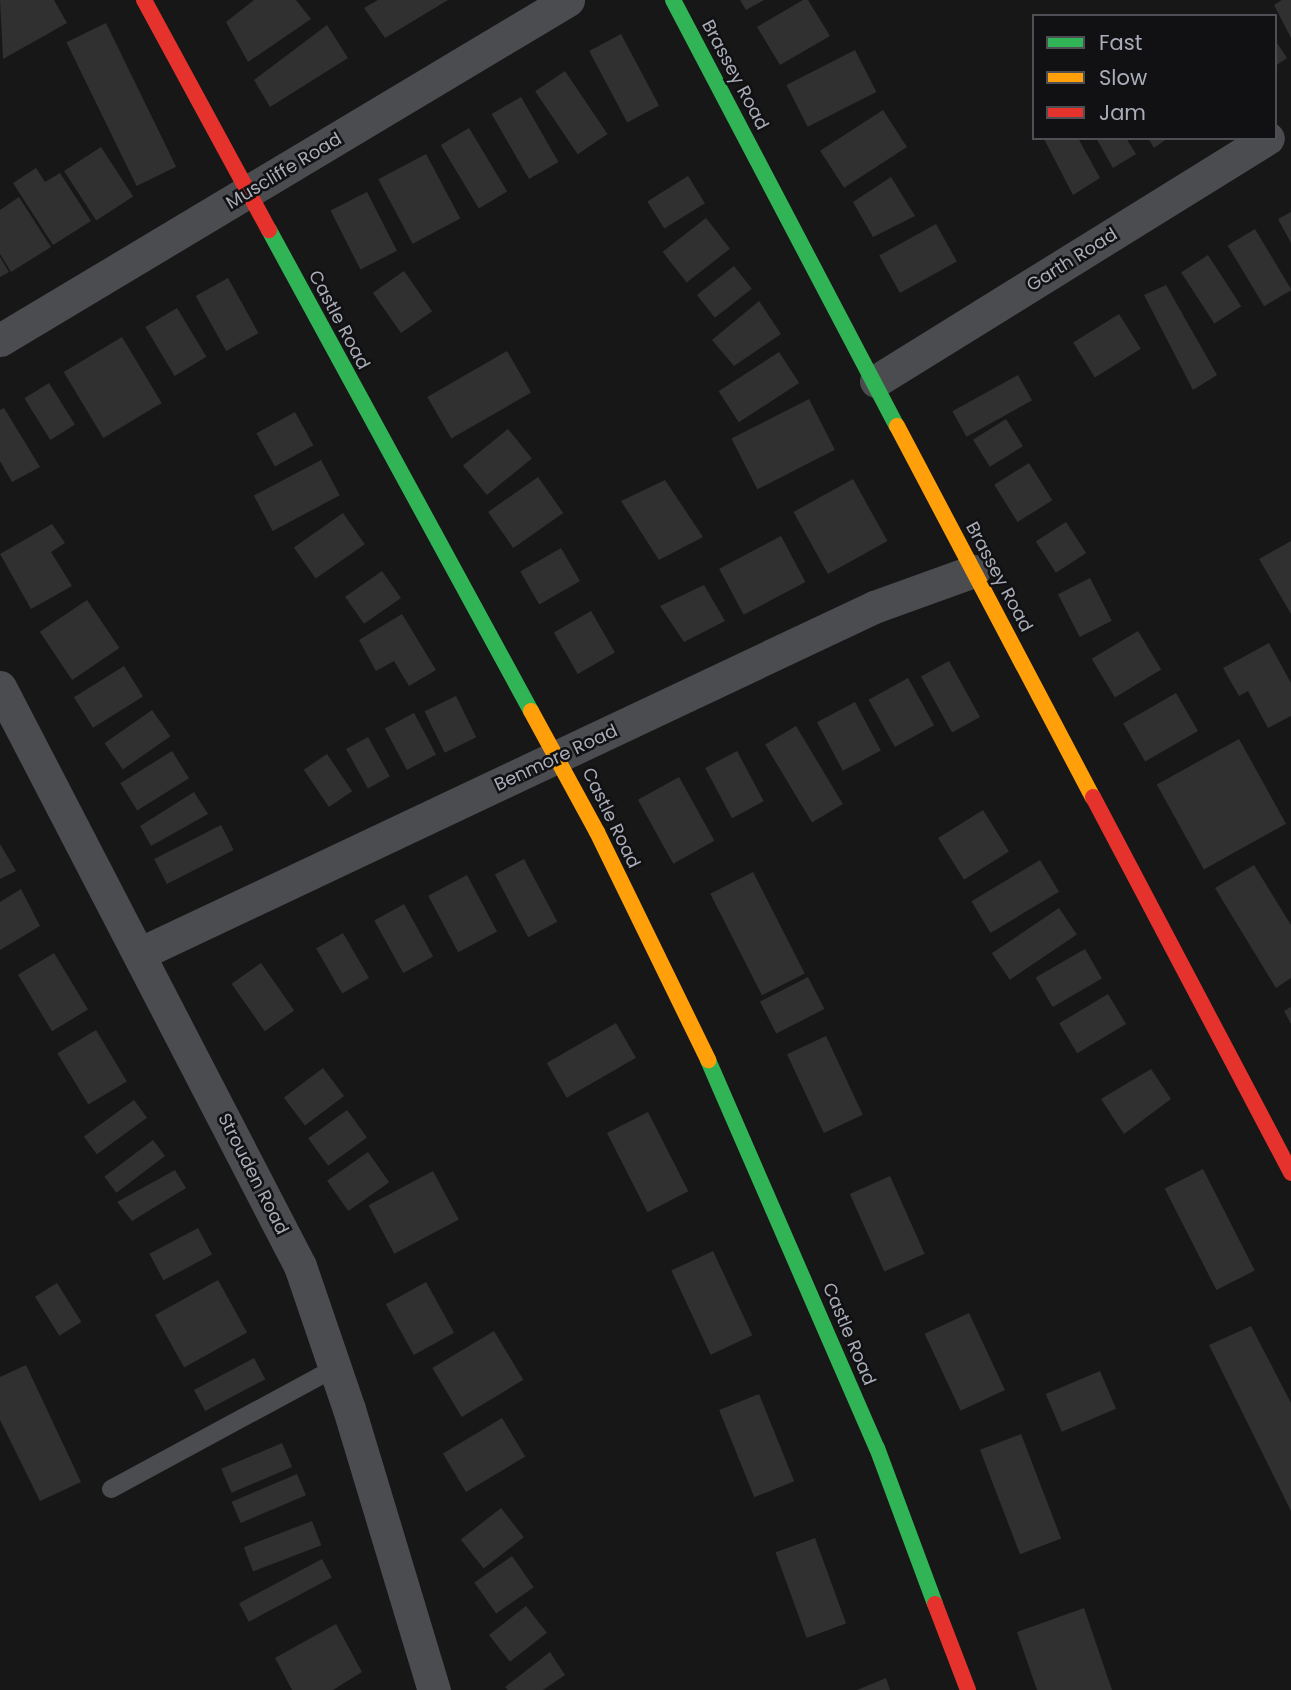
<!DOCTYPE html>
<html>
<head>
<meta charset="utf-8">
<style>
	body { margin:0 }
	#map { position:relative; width:1291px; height:1690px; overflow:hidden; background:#171717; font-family:Poppins,sans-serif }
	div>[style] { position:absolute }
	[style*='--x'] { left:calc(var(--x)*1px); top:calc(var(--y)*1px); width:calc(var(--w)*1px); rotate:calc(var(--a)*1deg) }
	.building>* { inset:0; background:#303031; transform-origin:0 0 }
	.lane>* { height:18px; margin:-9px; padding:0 9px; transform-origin:9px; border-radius:9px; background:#4b4c50 }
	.street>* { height:33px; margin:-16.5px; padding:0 16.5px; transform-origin:16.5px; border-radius:16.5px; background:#4b4c50 }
	.fast>* { height:16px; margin:-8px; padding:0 8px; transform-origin:8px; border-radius:8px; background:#30b455 }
	.slow>* { height:16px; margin:-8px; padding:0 8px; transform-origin:8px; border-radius:8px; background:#ff9f0a }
	.jam>* { height:16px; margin:-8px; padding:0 8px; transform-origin:8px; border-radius:8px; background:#e5322d }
	span { translate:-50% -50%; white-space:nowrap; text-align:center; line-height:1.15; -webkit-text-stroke:5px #111113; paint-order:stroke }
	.street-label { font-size:18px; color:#a9adb8 }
	.legend { position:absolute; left:1032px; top:14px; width:245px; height:126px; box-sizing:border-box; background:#111113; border:2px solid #4e4f55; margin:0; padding:9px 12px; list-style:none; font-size:21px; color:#a9adb8 }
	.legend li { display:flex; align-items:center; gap:14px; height:35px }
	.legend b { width:35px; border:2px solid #4e4f55 }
</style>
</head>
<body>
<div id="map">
	<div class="building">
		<i style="clip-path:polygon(0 0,54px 0,67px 23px,3px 59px)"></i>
		<i style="clip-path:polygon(254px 0,296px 0,311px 19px,248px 62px,226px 22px)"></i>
		<i style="clip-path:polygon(378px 0,448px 0,385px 38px,364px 8px)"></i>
		<i style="clip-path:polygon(740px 0,764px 0,746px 10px)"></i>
		<i style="clip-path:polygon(803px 0,808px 0,830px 36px,780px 65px,757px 27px)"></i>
		<i style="clip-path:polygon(1282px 0,1291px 0,1291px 38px,1274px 5px)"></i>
		<i style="left:106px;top:23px;width:160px;height:44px;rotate:64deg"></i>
		<i style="clip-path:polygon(327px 25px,348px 58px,270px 107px,254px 80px)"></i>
		<i style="left:621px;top:34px;width:81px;height:36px;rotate:62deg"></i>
		<i style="clip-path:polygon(1275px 40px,1287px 58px,1275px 66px)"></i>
		<i style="left:855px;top:50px;width:47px;height:77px;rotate:63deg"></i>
		<i style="left:565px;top:71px;width:76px;height:36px;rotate:56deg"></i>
		<i style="left:521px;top:97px;width:75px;height:34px;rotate:60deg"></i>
		<i style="left:883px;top:110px;width:44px;height:75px;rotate:57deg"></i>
		<i style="left:469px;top:128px;width:74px;height:33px;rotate:59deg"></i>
		<i style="clip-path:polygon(1078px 138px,1100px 178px,1073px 195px,1044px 139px)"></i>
		<i style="clip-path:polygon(1096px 138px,1126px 138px,1136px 154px,1113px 168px)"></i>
		<i style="clip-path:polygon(1148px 138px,1168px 138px,1154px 148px)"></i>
		<i style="left:101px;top:147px;width:59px;height:44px;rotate:57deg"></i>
		<i style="left:426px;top:154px;width:73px;height:54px;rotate:62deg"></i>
		<i style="clip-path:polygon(36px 168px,45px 182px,60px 173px,91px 221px,53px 245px,13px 183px)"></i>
		<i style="left:688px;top:176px;width:32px;height:48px;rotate:58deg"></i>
		<i style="clip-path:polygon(891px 177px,915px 216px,873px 237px,853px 202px)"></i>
		<i style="left:367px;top:192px;width:66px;height:41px;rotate:63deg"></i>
		<i style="clip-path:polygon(19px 197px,51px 247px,11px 272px,0 254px,0 210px)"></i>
		<i style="clip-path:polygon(1291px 212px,1291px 243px,1278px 219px)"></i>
		<i style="left:706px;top:218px;width:39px;height:55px;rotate:52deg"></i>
		<i style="left:936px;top:224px;width:43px;height:65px;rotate:61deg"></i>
		<i style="left:1255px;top:229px;width:71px;height:32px;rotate:59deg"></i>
		<i style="left:1208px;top:255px;width:61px;height:32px;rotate:57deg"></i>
		<i style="clip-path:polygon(0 257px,9px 272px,0 277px)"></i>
		<i style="left:734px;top:266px;width:29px;height:47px;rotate:52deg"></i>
		<i style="left:404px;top:271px;width:49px;height:38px;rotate:55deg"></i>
		<i style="left:228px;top:278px;width:63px;height:37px;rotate:61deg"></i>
		<i style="clip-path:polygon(1166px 285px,1217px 375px,1193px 390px,1144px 295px)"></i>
		<i style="clip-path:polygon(759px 301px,781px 334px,734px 366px,712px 340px)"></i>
		<i style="left:177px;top:308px;width:57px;height:37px;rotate:59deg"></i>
		<i style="left:1119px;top:314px;width:41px;height:54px;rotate:58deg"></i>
		<i style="left:122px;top:337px;width:77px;height:68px;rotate:59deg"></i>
		<i style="left:507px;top:351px;width:48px;height:92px;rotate:60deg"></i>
		<i style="left:779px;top:352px;width:37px;height:72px;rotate:57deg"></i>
		<i style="left:1018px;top:375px;width:29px;height:75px;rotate:61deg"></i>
		<i style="left:49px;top:383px;width:49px;height:29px;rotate:58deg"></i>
		<i style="left:809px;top:399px;width:57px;height:87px;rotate:63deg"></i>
		<i style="clip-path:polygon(4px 408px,40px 467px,12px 482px,0 461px,0 410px)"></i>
		<i style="left:295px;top:412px;width:38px;height:44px;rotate:61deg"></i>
		<i style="left:1006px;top:419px;width:32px;height:39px;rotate:58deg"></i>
		<i style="left:508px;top:429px;width:38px;height:58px;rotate:51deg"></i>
		<i style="left:321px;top:460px;width:40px;height:76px;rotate:62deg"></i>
		<i style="left:1029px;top:463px;width:44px;height:41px;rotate:58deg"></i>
		<i style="left:538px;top:477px;width:44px;height:61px;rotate:55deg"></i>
		<i style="left:853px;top:479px;width:71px;height:68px;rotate:61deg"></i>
		<i style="clip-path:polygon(665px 480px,703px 537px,659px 560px,621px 501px)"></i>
		<i style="left:343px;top:513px;width:38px;height:60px;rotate:55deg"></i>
		<i style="left:1066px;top:522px;width:37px;height:36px;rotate:57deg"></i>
		<i style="clip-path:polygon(52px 524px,65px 543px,51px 552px,72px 586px,31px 609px,0 554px)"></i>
		<i style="left:781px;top:536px;width:52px;height:70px;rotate:62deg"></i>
		<i style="clip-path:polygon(1291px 541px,1291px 614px,1259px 559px)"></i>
		<i style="left:561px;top:548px;width:38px;height:47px;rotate:60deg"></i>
		<i style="left:382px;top:571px;width:33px;height:45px;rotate:55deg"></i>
		<i style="left:1090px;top:578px;width:48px;height:36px;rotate:63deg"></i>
		<i style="clip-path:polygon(704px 585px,725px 621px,684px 642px,660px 606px)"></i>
		<i style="left:87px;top:600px;width:58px;height:57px;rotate:56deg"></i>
		<i style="left:591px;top:611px;width:48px;height:43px;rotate:60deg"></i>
		<i style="clip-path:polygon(402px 614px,436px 670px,409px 686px,394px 661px,376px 671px,359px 640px)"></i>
		<i style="left:1138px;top:631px;width:45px;height:54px;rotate:59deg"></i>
		<i style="clip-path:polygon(1269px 643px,1291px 683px,1291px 716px,1268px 728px,1248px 691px,1239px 696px,1223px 668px)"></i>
		<i style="left:949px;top:661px;width:64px;height:32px;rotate:61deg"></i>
		<i style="left:124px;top:666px;width:36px;height:59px;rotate:58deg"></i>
		<i style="left:908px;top:678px;width:54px;height:45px;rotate:61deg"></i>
		<i style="left:1176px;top:693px;width:44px;height:61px;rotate:60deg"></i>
		<i style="left:456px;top:696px;width:46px;height:35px;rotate:64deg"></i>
		<i style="left:855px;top:702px;width:55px;height:43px;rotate:62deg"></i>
		<i style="left:152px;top:710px;width:32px;height:58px;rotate:55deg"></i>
		<i style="left:414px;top:713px;width:47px;height:33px;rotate:62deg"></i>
		<i style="left:796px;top:726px;width:91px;height:36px;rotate:59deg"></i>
		<i style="left:368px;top:737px;width:45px;height:25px;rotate:61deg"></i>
		<i style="left:1239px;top:739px;width:97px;height:94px;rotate:61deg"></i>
		<i style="left:172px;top:751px;width:32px;height:61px;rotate:58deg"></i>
		<i style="left:737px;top:751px;width:57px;height:36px;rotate:62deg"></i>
		<i style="left:327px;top:754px;width:45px;height:28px;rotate:56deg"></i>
		<i style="left:679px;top:777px;width:73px;height:47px;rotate:61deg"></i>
		<i style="clip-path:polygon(194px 792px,208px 814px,151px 846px,140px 826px)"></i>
		<i style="left:983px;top:810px;width:49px;height:53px;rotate:58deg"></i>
		<i style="left:221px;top:825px;width:28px;height:75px;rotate:63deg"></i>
		<i style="clip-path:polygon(0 844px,16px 871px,0 879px)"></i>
		<i style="left:524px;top:859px;width:71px;height:33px;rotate:62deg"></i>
		<i style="left:1040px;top:860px;width:37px;height:80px;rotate:59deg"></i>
		<i style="clip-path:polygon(1254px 865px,1291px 925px,1291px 978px,1276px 988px,1215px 888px)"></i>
		<i style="left:753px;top:872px;width:114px;height:48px;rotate:63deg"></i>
		<i style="left:467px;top:875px;width:64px;height:44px;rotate:62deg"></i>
		<i style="clip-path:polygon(21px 889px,40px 926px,0 950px,0 902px)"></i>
		<i style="left:404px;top:904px;width:60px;height:34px;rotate:61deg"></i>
		<i style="left:1059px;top:908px;width:32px;height:81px;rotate:56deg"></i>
		<i style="left:343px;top:933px;width:52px;height:31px;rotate:60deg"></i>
		<i style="left:1085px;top:949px;width:34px;height:57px;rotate:60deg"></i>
		<i style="left:54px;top:953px;width:66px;height:42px;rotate:59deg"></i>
		<i style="left:261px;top:963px;width:58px;height:36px;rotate:55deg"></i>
		<i style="left:808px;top:977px;width:36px;height:54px;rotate:63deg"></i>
		<i style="left:1108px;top:994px;width:35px;height:57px;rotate:59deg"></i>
		<i style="clip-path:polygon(1291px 1007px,1291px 1024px,1284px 1011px)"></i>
		<i style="left:616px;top:1023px;width:40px;height:80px;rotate:60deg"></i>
		<i style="left:96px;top:1030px;width:60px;height:45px;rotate:59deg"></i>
		<i style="left:826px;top:1036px;width:87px;height:43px;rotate:65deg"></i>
		<i style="left:323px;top:1068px;width:35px;height:49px;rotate:53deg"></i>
		<i style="clip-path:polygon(1151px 1069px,1171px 1099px,1124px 1134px,1101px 1099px)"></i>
		<i style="left:134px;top:1100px;width:22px;height:62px;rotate:54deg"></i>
		<i style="left:347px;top:1110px;width:34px;height:48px;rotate:54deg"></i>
		<i style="left:648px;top:1112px;width:89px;height:46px;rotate:63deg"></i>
		<i style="left:153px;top:1140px;width:20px;height:61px;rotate:53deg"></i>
		<i style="left:368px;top:1152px;width:37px;height:50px;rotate:55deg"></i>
		<i style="left:1203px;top:1169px;width:114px;height:43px;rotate:63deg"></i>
		<i style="clip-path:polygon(175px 1170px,186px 1188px,132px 1221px,117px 1202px)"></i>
		<i style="left:433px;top:1171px;width:55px;height:73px;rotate:62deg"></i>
		<i style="left:890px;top:1176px;width:85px;height:44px;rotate:66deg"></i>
		<i style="left:198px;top:1228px;width:30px;height:55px;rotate:62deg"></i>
		<i style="left:713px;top:1251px;width:93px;height:46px;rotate:65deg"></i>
		<i style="left:218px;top:1280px;width:60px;height:72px;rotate:61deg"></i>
		<i style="left:426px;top:1282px;width:58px;height:46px;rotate:61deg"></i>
		<i style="left:57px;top:1283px;width:46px;height:26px;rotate:58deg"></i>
		<i style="left:969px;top:1313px;width:85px;height:49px;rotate:65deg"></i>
		<i style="clip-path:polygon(1251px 1326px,1291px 1403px,1291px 1511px,1209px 1345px)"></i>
		<i style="left:494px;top:1331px;width:57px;height:72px;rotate:59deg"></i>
		<i style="left:254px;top:1358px;width:24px;height:68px;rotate:62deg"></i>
		<i style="clip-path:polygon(26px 1365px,81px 1482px,40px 1501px,0 1420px,0 1377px)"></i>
		<i style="left:1100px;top:1371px;width:41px;height:59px;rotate:67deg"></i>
		<i style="left:759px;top:1394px;width:94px;height:43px;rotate:68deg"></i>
		<i style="left:502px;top:1418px;width:45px;height:69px;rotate:59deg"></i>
		<i style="left:1021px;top:1434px;width:112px;height:44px;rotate:69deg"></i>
		<i style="left:282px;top:1443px;width:26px;height:66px;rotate:67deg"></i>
		<i style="left:297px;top:1474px;width:23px;height:71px;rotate:67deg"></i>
		<i style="left:501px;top:1508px;width:37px;height:51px;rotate:52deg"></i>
		<i style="left:312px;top:1521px;width:26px;height:73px;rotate:69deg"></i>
		<i style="left:815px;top:1538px;width:91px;height:42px;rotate:70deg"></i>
		<i style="left:512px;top:1556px;width:38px;height:46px;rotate:55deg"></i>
		<i style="left:322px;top:1559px;width:21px;height:94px;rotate:62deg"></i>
		<i style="left:526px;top:1606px;width:34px;height:47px;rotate:52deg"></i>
		<i style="clip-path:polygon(1084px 1608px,1112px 1690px,1037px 1690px,1017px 1632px)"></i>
		<i style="clip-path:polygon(336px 1624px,362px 1672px,333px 1690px,292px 1690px,275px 1658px)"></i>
		<i style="clip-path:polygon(550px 1652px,565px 1675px,543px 1690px,508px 1690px,505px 1687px)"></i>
		<i style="clip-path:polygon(886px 1678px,890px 1690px,857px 1690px)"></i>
	</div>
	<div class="lane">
		<i style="--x:111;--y:1489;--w:255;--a:-28.4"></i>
	</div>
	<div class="street">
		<i style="--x:0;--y:340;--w:662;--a:-30.9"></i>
		<i style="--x:876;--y:381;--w:461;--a:-31.8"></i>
		<i style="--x:0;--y:687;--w:652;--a:62.61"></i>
		<i style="--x:300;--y:1266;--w:151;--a:71.1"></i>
		<i style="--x:349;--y:1409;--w:294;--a:73.2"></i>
		<i style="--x:141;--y:953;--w:811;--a:-25.27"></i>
		<i style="--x:874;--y:607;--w:106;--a:-19.8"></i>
	</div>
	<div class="fast">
		<i style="--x:673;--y:0;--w:481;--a:62.3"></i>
		<i style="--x:269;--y:230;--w:548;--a:61.42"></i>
		<i style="--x:708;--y:1060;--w:423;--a:66.5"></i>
		<i style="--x:877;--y:1448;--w:166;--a:69.6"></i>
	</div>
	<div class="slow">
		<i style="--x:897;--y:426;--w:420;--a:62.2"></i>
		<i style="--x:531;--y:711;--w:138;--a:61.4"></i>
		<i style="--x:597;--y:832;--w:254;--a:64"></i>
	</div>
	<div class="jam">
		<i style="--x:144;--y:0;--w:262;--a:61.5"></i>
		<i style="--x:1093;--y:797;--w:425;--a:62.2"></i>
		<i style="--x:935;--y:1604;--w:92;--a:69"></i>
	</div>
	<div class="street-label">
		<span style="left:735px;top:75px;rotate:62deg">Brassey Road</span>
		<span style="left:284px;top:171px;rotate:-31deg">Muscliffe Road</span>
		<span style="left:1072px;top:260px;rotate:-32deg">Garth Road</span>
		<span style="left:339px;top:320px;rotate:62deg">Castle Road</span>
		<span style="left:999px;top:577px;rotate:62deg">Brassey Road</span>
		<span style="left:556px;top:758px;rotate:-25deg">Benmore Road</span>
		<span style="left:611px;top:818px;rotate:64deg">Castle Road</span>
		<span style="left:253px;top:1174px;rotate:63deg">Strouden Road</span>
		<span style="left:849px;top:1334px;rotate:67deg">Castle Road</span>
	</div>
	<ul class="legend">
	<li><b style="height:9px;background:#30b455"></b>Fast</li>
	<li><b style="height:9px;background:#ff9f0a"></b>Slow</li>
	<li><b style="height:9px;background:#e5322d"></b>Jam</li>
	</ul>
</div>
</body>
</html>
